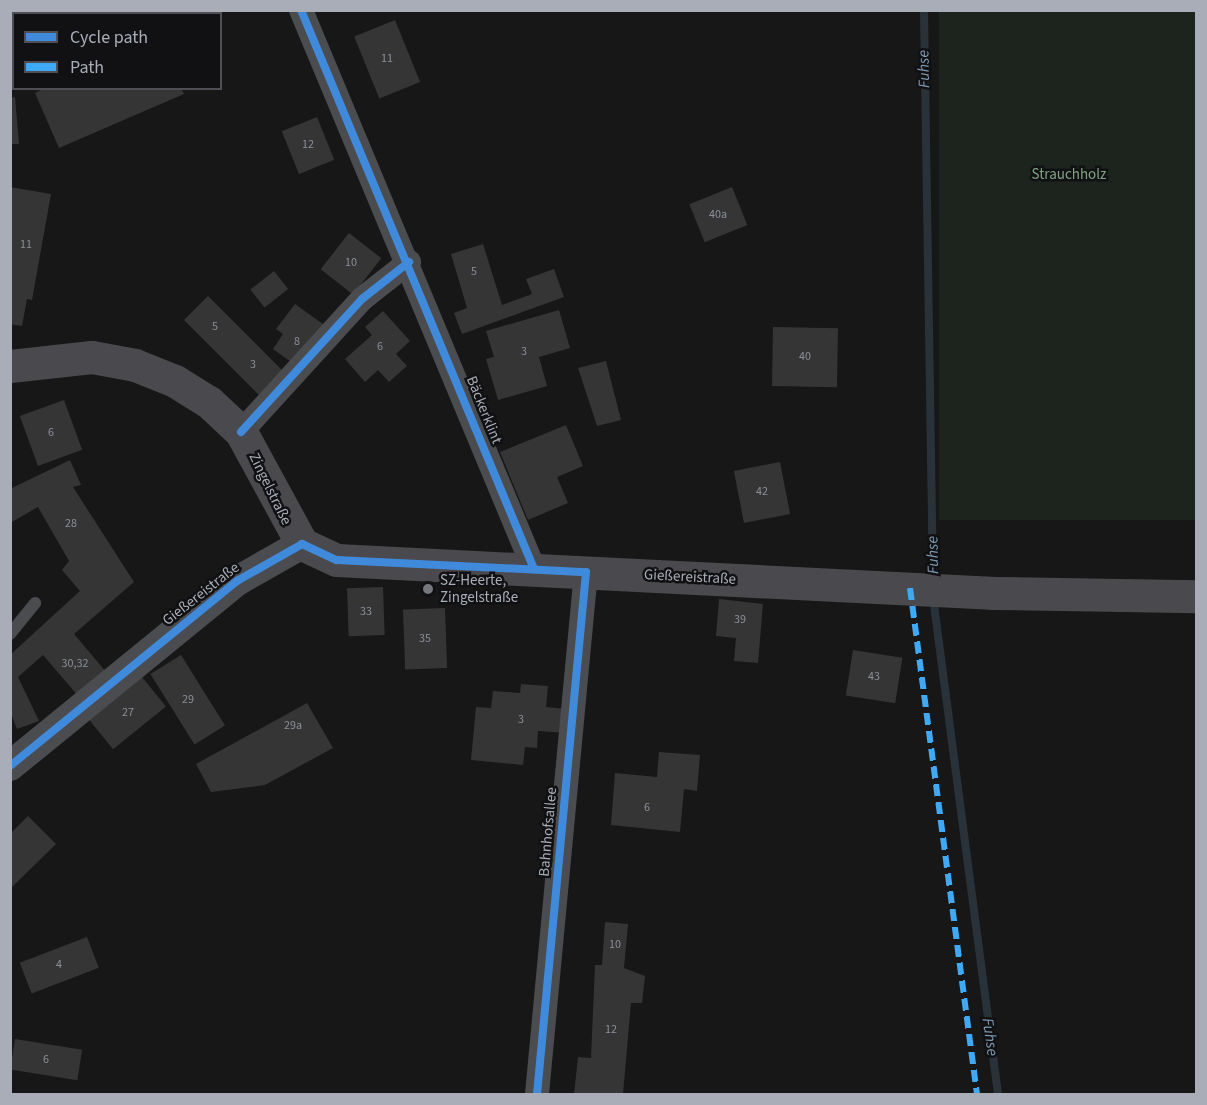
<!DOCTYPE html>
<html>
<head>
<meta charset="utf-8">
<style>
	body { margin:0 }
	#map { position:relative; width:1207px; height:1105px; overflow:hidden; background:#171717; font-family:"Source Sans 3",sans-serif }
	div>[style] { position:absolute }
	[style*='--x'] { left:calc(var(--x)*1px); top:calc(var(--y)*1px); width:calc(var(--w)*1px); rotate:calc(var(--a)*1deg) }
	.green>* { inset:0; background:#1d241e; transform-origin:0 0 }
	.stream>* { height:8px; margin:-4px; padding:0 4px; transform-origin:4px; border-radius:4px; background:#2a3239 }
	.building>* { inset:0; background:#353536; transform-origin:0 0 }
	.service>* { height:12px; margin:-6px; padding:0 6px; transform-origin:6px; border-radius:6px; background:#4b4c50 }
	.minor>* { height:24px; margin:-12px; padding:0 12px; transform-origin:12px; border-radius:12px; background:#4b4c50 }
	.tertiary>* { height:30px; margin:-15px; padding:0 15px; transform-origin:15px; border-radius:15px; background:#4b4c50 }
	.secondary>* { height:33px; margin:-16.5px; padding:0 16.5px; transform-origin:16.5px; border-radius:16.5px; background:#4a4a4e }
	.quiet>* { height:6px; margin-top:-3px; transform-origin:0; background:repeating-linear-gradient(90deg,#3fa9f5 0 12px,transparent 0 18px) }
	.cycleway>* { height:8px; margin:-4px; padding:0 4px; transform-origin:4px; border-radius:4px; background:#408adc }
	.dots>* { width:16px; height:16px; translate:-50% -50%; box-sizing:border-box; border:3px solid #111113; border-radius:50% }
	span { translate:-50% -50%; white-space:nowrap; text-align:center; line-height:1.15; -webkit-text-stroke:5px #111113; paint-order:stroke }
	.number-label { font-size:12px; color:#8b8f98 }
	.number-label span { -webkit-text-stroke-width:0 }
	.park-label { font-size:15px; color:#7fa381 }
	.street-label { font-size:15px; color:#a8adb8 }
	.poi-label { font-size:15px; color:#a8adb8 }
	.left { translate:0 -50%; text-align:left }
	.water-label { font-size:16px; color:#7f9bb3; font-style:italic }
	.frame { position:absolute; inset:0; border:12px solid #a8adb8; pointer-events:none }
	.legend { position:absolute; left:12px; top:12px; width:210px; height:78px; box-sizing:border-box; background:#111113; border:2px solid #4d4f55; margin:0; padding:8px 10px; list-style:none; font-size:18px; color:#a8adb8 }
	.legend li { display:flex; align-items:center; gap:12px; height:30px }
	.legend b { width:30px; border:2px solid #4d4f55 }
</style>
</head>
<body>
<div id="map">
	<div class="green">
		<i style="left:939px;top:11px;width:257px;height:509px"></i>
	</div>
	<div class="stream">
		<i style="--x:924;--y:10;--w:572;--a:89.1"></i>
		<i style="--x:933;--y:597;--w:501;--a:82.55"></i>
	</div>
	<div class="building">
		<i style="clip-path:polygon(31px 10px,58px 10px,60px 14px,24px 14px)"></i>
		<i style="left:395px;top:20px;width:67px;height:44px;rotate:68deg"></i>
		<i style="clip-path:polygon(45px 88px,181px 88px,184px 94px,59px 148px,35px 93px)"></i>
		<i style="clip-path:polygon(15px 97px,19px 144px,10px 144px,10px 98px)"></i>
		<i style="left:317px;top:117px;width:46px;height:38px;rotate:68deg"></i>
		<i style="clip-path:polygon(10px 187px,51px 194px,32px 300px,27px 299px,22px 326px,10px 324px)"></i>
		<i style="left:732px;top:187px;width:41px;height:46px;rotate:68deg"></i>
		<i style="left:349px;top:233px;width:41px;height:46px;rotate:38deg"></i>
		<i style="clip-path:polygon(483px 244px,502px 305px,532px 294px,526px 279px,554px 269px,564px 297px,462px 334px,454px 313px,467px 308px,451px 254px)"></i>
		<i style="left:274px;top:271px;width:23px;height:30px;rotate:52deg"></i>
		<i style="left:208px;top:296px;width:107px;height:34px;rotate:45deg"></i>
		<i style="clip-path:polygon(295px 304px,327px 327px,298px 367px,273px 349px,283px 334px,276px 329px)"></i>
		<i style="clip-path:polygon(559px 310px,570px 348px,539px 357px,547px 386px,498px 400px,486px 359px,494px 357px,486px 331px)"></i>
		<i style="clip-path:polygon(383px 311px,410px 341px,396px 354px,407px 366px,389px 382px,378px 370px,365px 382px,345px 359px,372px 335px,365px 327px)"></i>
		<i style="left:773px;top:327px;width:65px;height:59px;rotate:1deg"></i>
		<i style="clip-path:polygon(606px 361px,621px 420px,597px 426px,578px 368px)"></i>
		<i style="left:64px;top:400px;width:53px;height:47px;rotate:70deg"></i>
		<i style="clip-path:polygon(566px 425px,583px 466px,557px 477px,568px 503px,528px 520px,500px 452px)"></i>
		<i style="clip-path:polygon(70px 460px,81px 485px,73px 487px,134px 582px,74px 634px,107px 673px,79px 697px,43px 655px,18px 677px,39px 721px,17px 729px,10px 711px,10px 655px,80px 591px,62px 570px,69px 561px,38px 507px,10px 523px,10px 489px)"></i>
		<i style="left:780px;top:462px;width:53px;height:47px;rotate:79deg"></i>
		<i style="left:383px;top:587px;width:48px;height:36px;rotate:88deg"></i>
		<i style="clip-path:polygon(719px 599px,763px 604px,758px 663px,734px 661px,736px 638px,716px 636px)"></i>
		<i style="left:445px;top:608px;width:60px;height:42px;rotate:88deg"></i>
		<i style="left:853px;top:650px;width:50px;height:46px;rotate:9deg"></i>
		<i style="left:181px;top:655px;width:83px;height:36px;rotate:58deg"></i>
		<i style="left:142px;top:677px;width:38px;height:68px;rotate:51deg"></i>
		<i style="clip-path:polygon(521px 684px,548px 686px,546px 707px,568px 709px,566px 733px,538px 731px,537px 748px,525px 747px,523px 765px,471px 760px,476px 707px,491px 708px,493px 691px,520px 693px)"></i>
		<i style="clip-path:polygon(307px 703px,333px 748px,265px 785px,211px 792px,196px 764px)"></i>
		<i style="clip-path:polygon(659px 752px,700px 755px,697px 791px,684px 789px,680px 832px,611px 825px,615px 773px,657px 777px)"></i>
		<i style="clip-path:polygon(28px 816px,56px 844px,10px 889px,10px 834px)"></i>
		<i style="clip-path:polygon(605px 922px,628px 924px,624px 968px,645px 976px,642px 1003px,631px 1003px,623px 1094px,574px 1094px,578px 1057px,591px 1058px,595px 965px,602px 965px)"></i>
		<i style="left:87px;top:937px;width:33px;height:72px;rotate:69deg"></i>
		<i style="left:15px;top:1039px;width:68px;height:31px;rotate:9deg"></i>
	</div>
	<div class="service">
		<i style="--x:10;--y:634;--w:40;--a:-51"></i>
	</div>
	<div class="minor">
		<i style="--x:301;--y:10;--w:606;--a:67.37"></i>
		<i style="--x:241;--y:432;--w:180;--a:-47.7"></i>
		<i style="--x:362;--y:299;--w:60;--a:-38.2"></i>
		<i style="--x:537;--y:1094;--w:524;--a:-84.64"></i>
	</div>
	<div class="tertiary">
		<i style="--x:10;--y:766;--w:293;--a:-39.2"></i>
		<i style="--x:237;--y:581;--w:75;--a:-29.6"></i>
	</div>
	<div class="secondary">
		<i style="--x:10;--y:366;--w:82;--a:-6.3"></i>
		<i style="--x:92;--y:357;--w:44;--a:10.5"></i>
		<i style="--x:135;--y:365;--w:43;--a:21.8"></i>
		<i style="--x:175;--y:381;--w:40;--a:32"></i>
		<i style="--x:209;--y:402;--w:44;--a:43.2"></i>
		<i style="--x:241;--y:432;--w:128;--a:61.4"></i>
		<i style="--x:302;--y:544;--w:38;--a:25"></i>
		<i style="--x:337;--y:560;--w:659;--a:2.87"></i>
		<i style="--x:995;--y:593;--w:201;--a:0.9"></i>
	</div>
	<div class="quiet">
		<i style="--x:910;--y:588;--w:510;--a:82.46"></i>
	</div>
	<div class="cycleway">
		<i style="--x:301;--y:10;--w:606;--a:67.37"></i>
		<i style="--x:241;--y:432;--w:180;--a:-47.7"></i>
		<i style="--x:362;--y:299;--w:60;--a:-38.2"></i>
		<i style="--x:10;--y:766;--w:293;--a:-39.2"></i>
		<i style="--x:237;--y:581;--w:75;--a:-29.6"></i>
		<i style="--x:302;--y:544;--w:38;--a:25"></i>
		<i style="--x:337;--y:560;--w:249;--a:2.8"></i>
		<i style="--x:586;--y:572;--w:524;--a:95.36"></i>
	</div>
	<div class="dots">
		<i style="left:428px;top:589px;background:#757880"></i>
	</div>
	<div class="number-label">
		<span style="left:387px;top:59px">11</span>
		<span style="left:308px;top:145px">12</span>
		<span style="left:718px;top:215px">40a</span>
		<span style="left:26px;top:245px">11</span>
		<span style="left:351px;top:263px">10</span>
		<span style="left:474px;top:272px">5</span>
		<span style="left:215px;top:327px">5</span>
		<span style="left:297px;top:342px">8</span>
		<span style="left:380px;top:347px">6</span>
		<span style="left:524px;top:352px">3</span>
		<span style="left:805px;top:357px">40</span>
		<span style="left:253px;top:365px">3</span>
		<span style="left:51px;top:433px">6</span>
		<span style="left:762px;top:492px">42</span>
		<span style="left:71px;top:524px">28</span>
		<span style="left:366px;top:612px">33</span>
		<span style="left:740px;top:620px">39</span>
		<span style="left:425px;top:639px">35</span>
		<span style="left:75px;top:664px">30,32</span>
		<span style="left:874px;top:677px">43</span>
		<span style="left:188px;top:700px">29</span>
		<span style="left:128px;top:713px">27</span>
		<span style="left:521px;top:720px">3</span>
		<span style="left:293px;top:726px">29a</span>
		<span style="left:647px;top:808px">6</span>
		<span style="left:615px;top:945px">10</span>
		<span style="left:59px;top:965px">4</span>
		<span style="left:611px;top:1030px">12</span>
		<span style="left:46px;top:1060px">6</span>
	</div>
	<div class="park-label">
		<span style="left:1069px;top:175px">Strauchholz</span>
	</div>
	<div class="street-label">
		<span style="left:484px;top:410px;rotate:68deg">Bäckerklint</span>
		<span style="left:270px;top:489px;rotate:64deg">Zingelstraße</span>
		<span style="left:690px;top:577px;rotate:3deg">Gießereistraße</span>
		<span style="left:201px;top:594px;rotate:-38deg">Gießereistraße</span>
		<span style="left:548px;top:832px;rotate:-85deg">Bahnhofsallee</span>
	</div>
	<div class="poi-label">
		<span class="left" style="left:440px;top:589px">SZ-Heerte,<br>Zingelstraße</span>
	</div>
	<div class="water-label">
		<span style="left:924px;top:69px;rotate:-91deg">Fuhse</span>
		<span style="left:933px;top:555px;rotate:-91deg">Fuhse</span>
		<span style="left:990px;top:1037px;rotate:82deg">Fuhse</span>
	</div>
	<div class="frame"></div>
	<ul class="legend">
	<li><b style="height:8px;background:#408adc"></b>Cycle path</li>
	<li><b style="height:8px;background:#3fa9f5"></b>Path</li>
	</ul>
</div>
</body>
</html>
